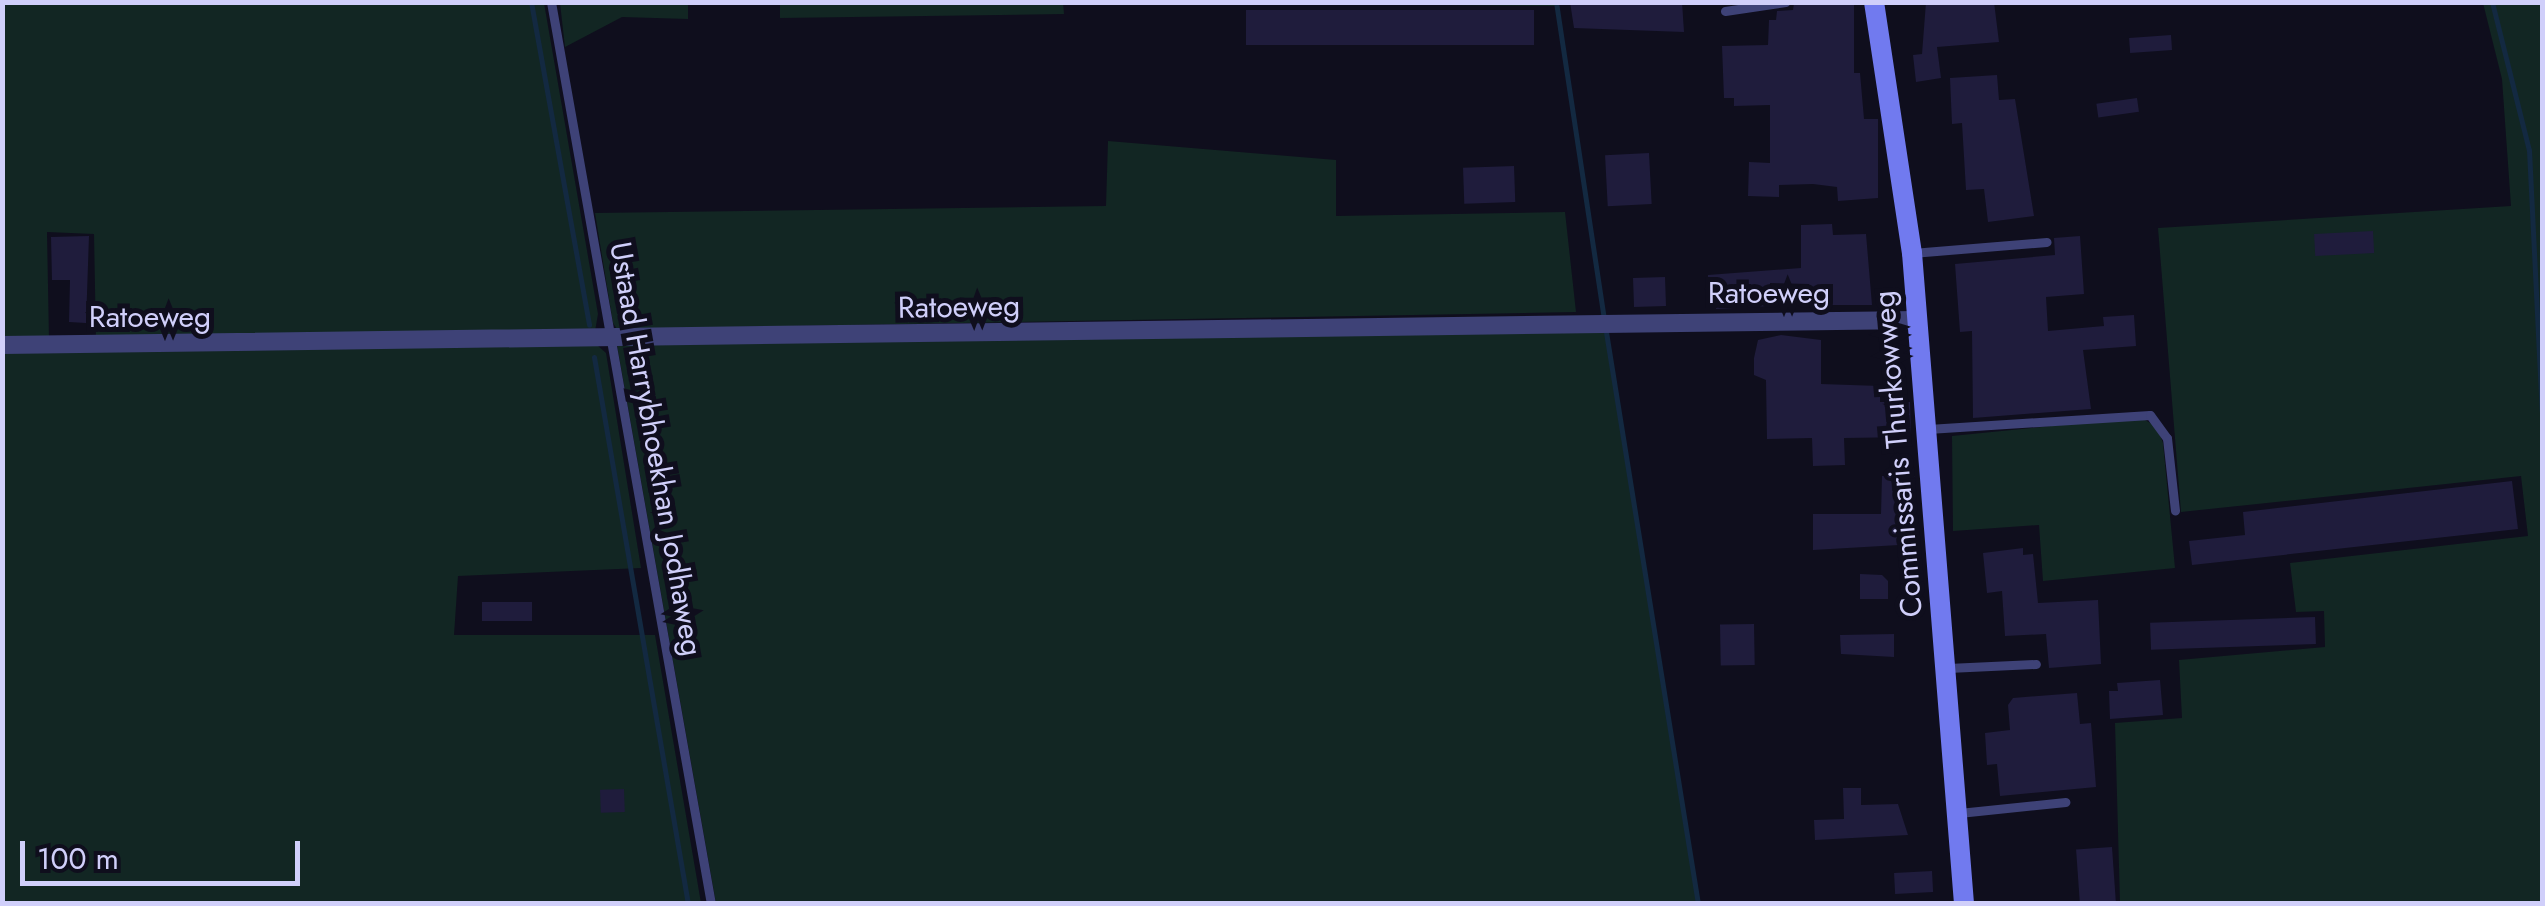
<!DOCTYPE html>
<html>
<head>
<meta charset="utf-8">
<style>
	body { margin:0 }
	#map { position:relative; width:2545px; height:906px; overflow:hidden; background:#0f0e1d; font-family:Jost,sans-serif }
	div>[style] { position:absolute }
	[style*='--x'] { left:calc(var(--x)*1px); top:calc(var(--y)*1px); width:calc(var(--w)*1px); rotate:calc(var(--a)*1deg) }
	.green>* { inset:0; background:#122623 }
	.stream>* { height:5px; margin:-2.5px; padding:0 2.5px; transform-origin:2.5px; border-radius:2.5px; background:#132941 }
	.building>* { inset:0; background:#1f1c3c; transform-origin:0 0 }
	.lane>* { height:9px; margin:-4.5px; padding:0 4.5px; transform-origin:4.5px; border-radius:4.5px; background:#3e4277 }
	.street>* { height:18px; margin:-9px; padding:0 9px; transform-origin:9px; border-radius:9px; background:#3e4277 }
	.secondary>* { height:20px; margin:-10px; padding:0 10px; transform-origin:10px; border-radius:10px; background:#717aef }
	span { translate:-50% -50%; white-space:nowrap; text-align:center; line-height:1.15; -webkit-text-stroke:10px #0f0e1d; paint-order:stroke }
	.street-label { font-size:30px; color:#d0cffa }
	.frame { position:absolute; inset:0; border:5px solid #d0cffa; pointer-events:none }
	.scale { position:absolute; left:20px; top:841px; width:280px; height:45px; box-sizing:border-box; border:5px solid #d0cffa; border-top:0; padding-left:12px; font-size:30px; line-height:35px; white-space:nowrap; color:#d0cffa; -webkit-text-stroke:8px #0f0e1d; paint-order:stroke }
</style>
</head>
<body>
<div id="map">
	<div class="green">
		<i style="clip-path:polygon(1554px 2px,1555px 6px,1198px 3px,1198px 2px)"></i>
		<i style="clip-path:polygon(2px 3px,544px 3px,598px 314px,595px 331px,96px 341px,94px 234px,47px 232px,49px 339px,3px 340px)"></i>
		<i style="clip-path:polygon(560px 3px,688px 3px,688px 19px,622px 17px,565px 47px)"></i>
		<i style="clip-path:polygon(780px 3px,1063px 2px,1064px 14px,780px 18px)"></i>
		<i style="clip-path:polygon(2483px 3px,2542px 3px,2542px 903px,2120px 903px,2115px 723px,2182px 718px,2179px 660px,2325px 647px,2324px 611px,2296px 612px,2290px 563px,2528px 536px,2521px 476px,2181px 512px,2158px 228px,2511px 206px,2502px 79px)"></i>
		<i style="clip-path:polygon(1108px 141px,1336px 160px,1336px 216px,1565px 212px,1576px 312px,617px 329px,613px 323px,595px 213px,1106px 206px)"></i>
		<i style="clip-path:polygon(1606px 332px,1698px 903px,716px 903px,617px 345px)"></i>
		<i style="clip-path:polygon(597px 345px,606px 353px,641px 568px,458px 576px,454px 635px,655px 635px,701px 903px,3px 903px,2px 350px)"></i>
		<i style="clip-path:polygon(2140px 417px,2157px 427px,2163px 443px,2175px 568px,2043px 581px,2039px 525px,1953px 531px,1952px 436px)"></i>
	</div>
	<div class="stream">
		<i style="--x:531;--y:2;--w:328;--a:79.8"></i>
		<i style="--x:1556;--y:2;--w:316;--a:81.4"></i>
		<i style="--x:2492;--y:2;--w:153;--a:76"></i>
		<i style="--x:2529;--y:150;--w:262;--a:87.2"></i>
		<i style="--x:1606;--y:332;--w:579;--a:80.86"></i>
		<i style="--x:594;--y:357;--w:555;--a:80.25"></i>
	</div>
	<div class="building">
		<i style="clip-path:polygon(1570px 2px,1682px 2px,1684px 32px,1574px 28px)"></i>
		<i style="clip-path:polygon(1926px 2px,1994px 2px,1999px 42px,1937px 47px,1941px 78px,1916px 82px,1913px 55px,1922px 54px)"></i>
		<i style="clip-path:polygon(1794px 3px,1854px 5px,1854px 73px,1860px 73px,1864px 119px,1878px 119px,1878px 198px,1838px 201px,1837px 187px,1813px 184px,1779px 185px,1779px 197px,1748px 196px,1749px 162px,1770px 163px,1770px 105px,1734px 106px,1734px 98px,1724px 98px,1722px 46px,1768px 45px,1769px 20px,1776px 20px,1777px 11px,1793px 10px)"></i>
		<i style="left:1534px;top:10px;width:35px;height:288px;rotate:90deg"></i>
		<i style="left:2171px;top:35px;width:15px;height:42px;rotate:86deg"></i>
		<i style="clip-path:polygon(1997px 75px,1999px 100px,2015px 99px,2034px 216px,1988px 222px,1984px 189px,1966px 190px,1962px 123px,1952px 124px,1950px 78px)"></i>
		<i style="left:2137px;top:98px;width:14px;height:41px;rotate:82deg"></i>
		<i style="left:1649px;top:153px;width:51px;height:44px;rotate:87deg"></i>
		<i style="left:1514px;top:166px;width:36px;height:51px;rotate:88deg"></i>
		<i style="clip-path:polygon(1832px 224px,1833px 235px,1866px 234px,1872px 305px,1809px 305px,1809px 284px,1770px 283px,1769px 306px,1716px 309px,1717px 303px,1707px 303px,1708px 275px,1801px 268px,1801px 225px)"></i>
		<i style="left:2373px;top:231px;width:22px;height:59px;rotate:87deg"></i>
		<i style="clip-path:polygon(89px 236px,86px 323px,69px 322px,70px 280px,52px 280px,51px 237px)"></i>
		<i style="clip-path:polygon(2080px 236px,2084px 294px,2046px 297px,2048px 331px,2104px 326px,2103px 317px,2134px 315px,2136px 346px,2083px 350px,2091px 409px,1973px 418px,1972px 331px,1960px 332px,1955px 264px,2055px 255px,2054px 238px)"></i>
		<i style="left:1665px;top:277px;width:29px;height:32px;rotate:88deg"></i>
		<i style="clip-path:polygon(1781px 335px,1821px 340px,1821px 384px,1880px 386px,1880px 402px,1910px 402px,1911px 437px,1844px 438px,1845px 465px,1813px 466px,1812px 438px,1767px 439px,1766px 380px,1754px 375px,1754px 358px,1758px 340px)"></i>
		<i style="clip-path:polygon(1882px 476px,1915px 476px,1916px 544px,1813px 550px,1813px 514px,1881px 514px)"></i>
		<i style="clip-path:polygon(2512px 481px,2518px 529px,2192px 565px,2189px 541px,2245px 535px,2243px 512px)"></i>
		<i style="clip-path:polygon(2023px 548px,2023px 555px,2033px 554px,2038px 603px,2098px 600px,2101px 664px,2049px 668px,2046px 634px,2005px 636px,2002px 591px,1987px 593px,1983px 553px)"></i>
		<i style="clip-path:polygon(1860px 574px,1882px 575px,1888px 581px,1888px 599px,1860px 599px)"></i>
		<i style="left:532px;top:602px;width:19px;height:50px;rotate:90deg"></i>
		<i style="left:2315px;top:617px;width:27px;height:165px;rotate:88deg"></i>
		<i style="left:1754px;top:624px;width:41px;height:34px;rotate:89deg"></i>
		<i style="clip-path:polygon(1894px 634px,1894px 657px,1841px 654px,1840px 635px)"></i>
		<i style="clip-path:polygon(2160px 680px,2163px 715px,2110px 719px,2109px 691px,2118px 691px,2117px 683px)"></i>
		<i style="clip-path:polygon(2077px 693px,2080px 724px,2091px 723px,2096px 787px,2000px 796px,1997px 764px,1987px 765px,1985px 733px,2010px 730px,2008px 705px,2013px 698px)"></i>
		<i style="clip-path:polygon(1843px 788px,1861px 788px,1861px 805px,1898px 804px,1908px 835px,1815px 840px,1814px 820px,1844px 819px)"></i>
		<i style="left:624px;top:789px;width:23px;height:24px;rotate:88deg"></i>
		<i style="left:2112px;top:847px;width:56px;height:36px;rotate:86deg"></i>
		<i style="left:1932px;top:871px;width:21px;height:38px;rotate:87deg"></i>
	</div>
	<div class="lane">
		<i style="--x:551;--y:2;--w:916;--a:79.94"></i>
		<i style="--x:1725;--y:11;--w:61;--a:-8.5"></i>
		<i style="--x:1912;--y:253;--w:135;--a:-4.7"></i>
		<i style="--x:1928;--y:429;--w:222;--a:-3.6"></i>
		<i style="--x:2150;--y:415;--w:29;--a:54"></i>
		<i style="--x:2167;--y:438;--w:73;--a:83.7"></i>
		<i style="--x:1948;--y:668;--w:88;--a:-2.6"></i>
		<i style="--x:1959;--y:813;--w:107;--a:-5.9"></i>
	</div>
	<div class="street">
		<i style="--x:2;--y:345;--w:1915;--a:-0.75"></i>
	</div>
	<div class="secondary">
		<i style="--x:1874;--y:2;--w:254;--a:81.4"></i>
		<i style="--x:1912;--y:253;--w:653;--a:85.43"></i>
	</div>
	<div class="street-label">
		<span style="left:1769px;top:293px">Ratoeweg</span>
		<span style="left:959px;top:307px;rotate:-1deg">Ratoeweg</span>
		<span style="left:150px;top:317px">Ratoeweg</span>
		<span style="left:656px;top:449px;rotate:80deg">Ustaad Harrybhoekhan Jodhaweg</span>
		<span style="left:1898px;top:454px;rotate:-95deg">Commissaris Thurkowweg</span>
	</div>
	<div class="frame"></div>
	<div class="scale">100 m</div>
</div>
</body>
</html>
